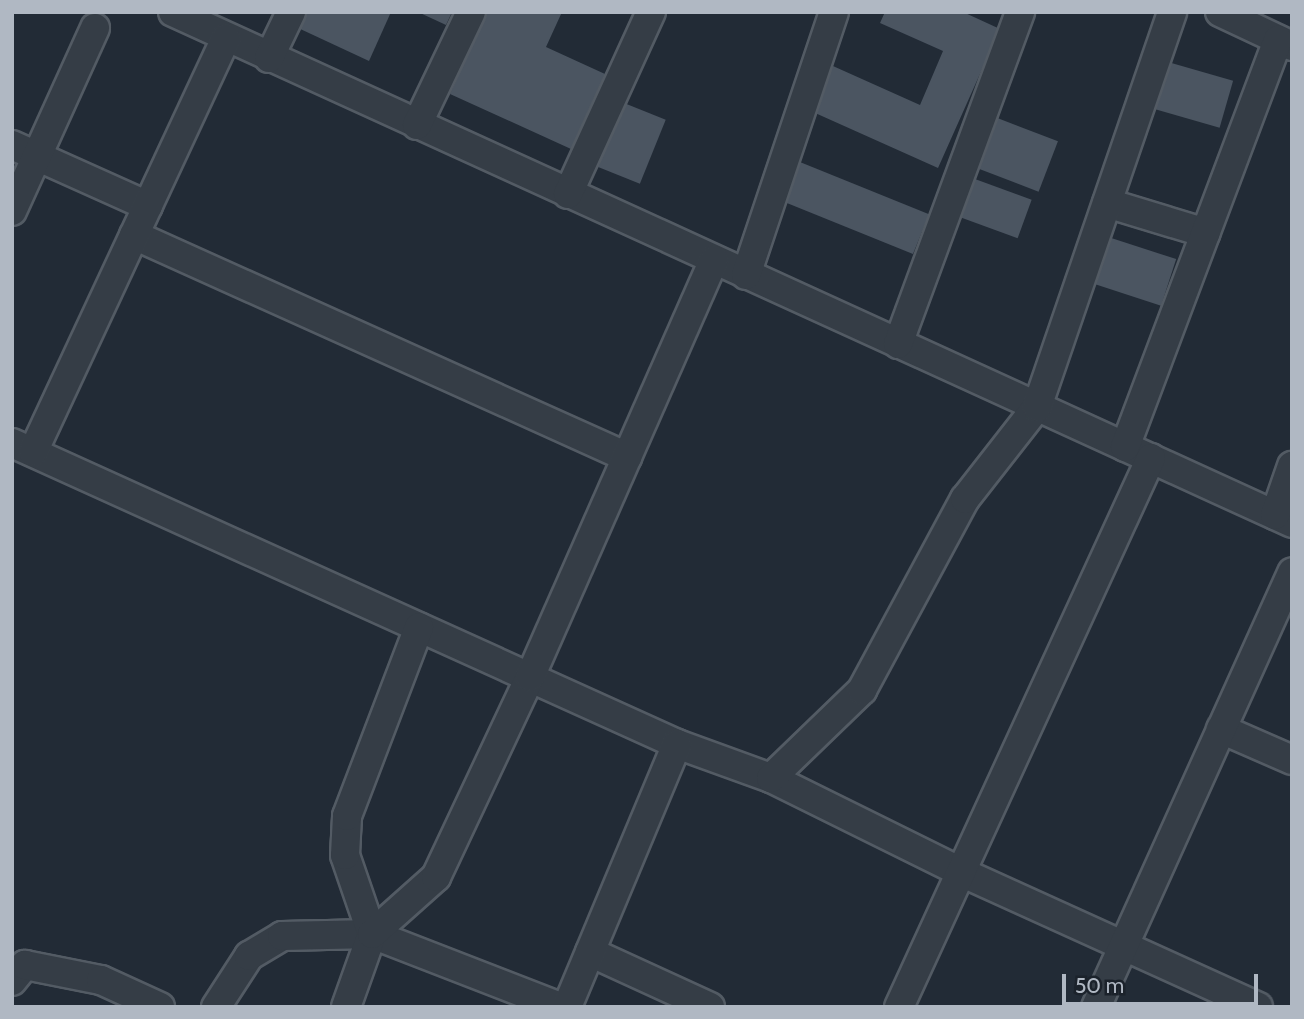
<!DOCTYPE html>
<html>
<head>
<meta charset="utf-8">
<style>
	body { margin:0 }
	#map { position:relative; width:1304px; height:1019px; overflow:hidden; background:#222b36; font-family:Cabin,sans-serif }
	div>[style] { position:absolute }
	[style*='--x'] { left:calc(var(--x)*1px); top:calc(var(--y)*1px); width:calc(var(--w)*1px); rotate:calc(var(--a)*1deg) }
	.building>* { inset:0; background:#4b5561; transform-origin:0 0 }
	.roads { filter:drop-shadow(2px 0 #535b64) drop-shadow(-2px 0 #535b64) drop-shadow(0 2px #535b64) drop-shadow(0 -2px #535b64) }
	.street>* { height:28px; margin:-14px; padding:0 14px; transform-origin:14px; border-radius:14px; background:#353d46 }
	span { translate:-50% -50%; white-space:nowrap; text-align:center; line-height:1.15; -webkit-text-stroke:5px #1b222b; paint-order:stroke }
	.frame { position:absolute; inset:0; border:14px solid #b0b8c3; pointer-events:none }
	.scale { position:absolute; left:1062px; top:974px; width:196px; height:32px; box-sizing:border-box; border:4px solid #b0b8c3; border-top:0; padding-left:9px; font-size:21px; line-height:24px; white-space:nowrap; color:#b0b8c3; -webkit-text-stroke:5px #1b222b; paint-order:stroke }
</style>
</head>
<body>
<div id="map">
	<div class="building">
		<i style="clip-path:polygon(303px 12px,391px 12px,369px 61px,296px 27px)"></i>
		<i style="clip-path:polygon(418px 12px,452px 12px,446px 25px)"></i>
		<i style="clip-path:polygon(487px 12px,562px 12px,546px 47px,605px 74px,571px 149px,450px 94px)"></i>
		<i style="clip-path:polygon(885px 12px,963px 12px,1000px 29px,938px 168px,804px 108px,824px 62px,920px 105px,943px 51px,880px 23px)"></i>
		<i style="left:1161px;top:60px;width:75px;height:49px;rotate:16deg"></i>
		<i style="left:624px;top:103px;width:45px;height:69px;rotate:22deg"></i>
		<i style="left:987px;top:114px;width:76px;height:54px;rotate:21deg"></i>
		<i style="left:790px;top:158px;width:150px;height:43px;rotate:22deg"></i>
		<i style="left:964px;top:175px;width:72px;height:41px;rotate:20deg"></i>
		<i style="left:1102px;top:235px;width:78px;height:49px;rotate:18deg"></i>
	</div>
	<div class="roads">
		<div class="street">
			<i style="--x:173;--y:12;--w:1230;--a:24.54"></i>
			<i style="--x:1220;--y:12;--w:80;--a:25.3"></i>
			<i style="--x:269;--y:58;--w:51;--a:-64.4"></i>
			<i style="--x:417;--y:125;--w:125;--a:-64.5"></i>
			<i style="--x:12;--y:145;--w:149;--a:24.2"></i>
			<i style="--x:568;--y:194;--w:200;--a:-65.5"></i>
			<i style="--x:1107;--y:203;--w:103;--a:16.9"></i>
			<i style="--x:12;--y:211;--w:201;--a:-65.6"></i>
			<i style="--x:134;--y:235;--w:541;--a:24.24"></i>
			<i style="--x:746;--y:275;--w:277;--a:-71.5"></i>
			<i style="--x:898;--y:344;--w:354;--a:-69.8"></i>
			<i style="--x:12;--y:443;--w:730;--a:24.35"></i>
			<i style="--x:677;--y:744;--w:100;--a:19.9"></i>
			<i style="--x:771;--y:778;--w:212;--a:26.3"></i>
			<i style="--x:961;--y:872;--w:326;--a:24.4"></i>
			<i style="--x:1125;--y:447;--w:435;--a:-69.4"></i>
			<i style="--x:33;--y:452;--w:457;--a:-65"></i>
			<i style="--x:1275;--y:515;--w:52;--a:-70.9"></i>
			<i style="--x:1221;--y:729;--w:77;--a:23.6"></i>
			<i style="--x:771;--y:778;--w:127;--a:-44"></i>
			<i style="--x:862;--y:690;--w:217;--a:-61.7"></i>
			<i style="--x:965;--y:499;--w:117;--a:-52"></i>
			<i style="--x:1037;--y:407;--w:417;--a:-71.1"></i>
			<i style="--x:372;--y:934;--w:202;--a:21.2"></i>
			<i style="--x:590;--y:952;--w:132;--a:24.6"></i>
			<i style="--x:12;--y:981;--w:21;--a:-51"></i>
			<i style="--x:25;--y:965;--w:77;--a:11.2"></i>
			<i style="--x:101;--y:980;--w:65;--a:24.6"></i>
			<i style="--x:216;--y:1007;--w:61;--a:-57.1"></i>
			<i style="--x:249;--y:956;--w:39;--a:-31"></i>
			<i style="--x:282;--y:936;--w:90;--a:-1.3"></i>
			<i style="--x:372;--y:934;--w:83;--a:-108.9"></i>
			<i style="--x:345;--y:855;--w:39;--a:-87"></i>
			<i style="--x:347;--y:816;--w:202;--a:-69.1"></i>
			<i style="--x:346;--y:1007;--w:77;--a:-70.4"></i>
			<i style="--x:372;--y:934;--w:86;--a:-41.7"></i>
			<i style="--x:436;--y:877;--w:221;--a:-64.8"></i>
			<i style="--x:530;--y:677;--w:456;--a:-66.2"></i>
			<i style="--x:567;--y:1007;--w:285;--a:-67.3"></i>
			<i style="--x:899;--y:1007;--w:604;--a:-65.34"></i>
			<i style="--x:1096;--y:1007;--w:477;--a:-65.7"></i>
		</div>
	</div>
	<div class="frame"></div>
	<div class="scale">50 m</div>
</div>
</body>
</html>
